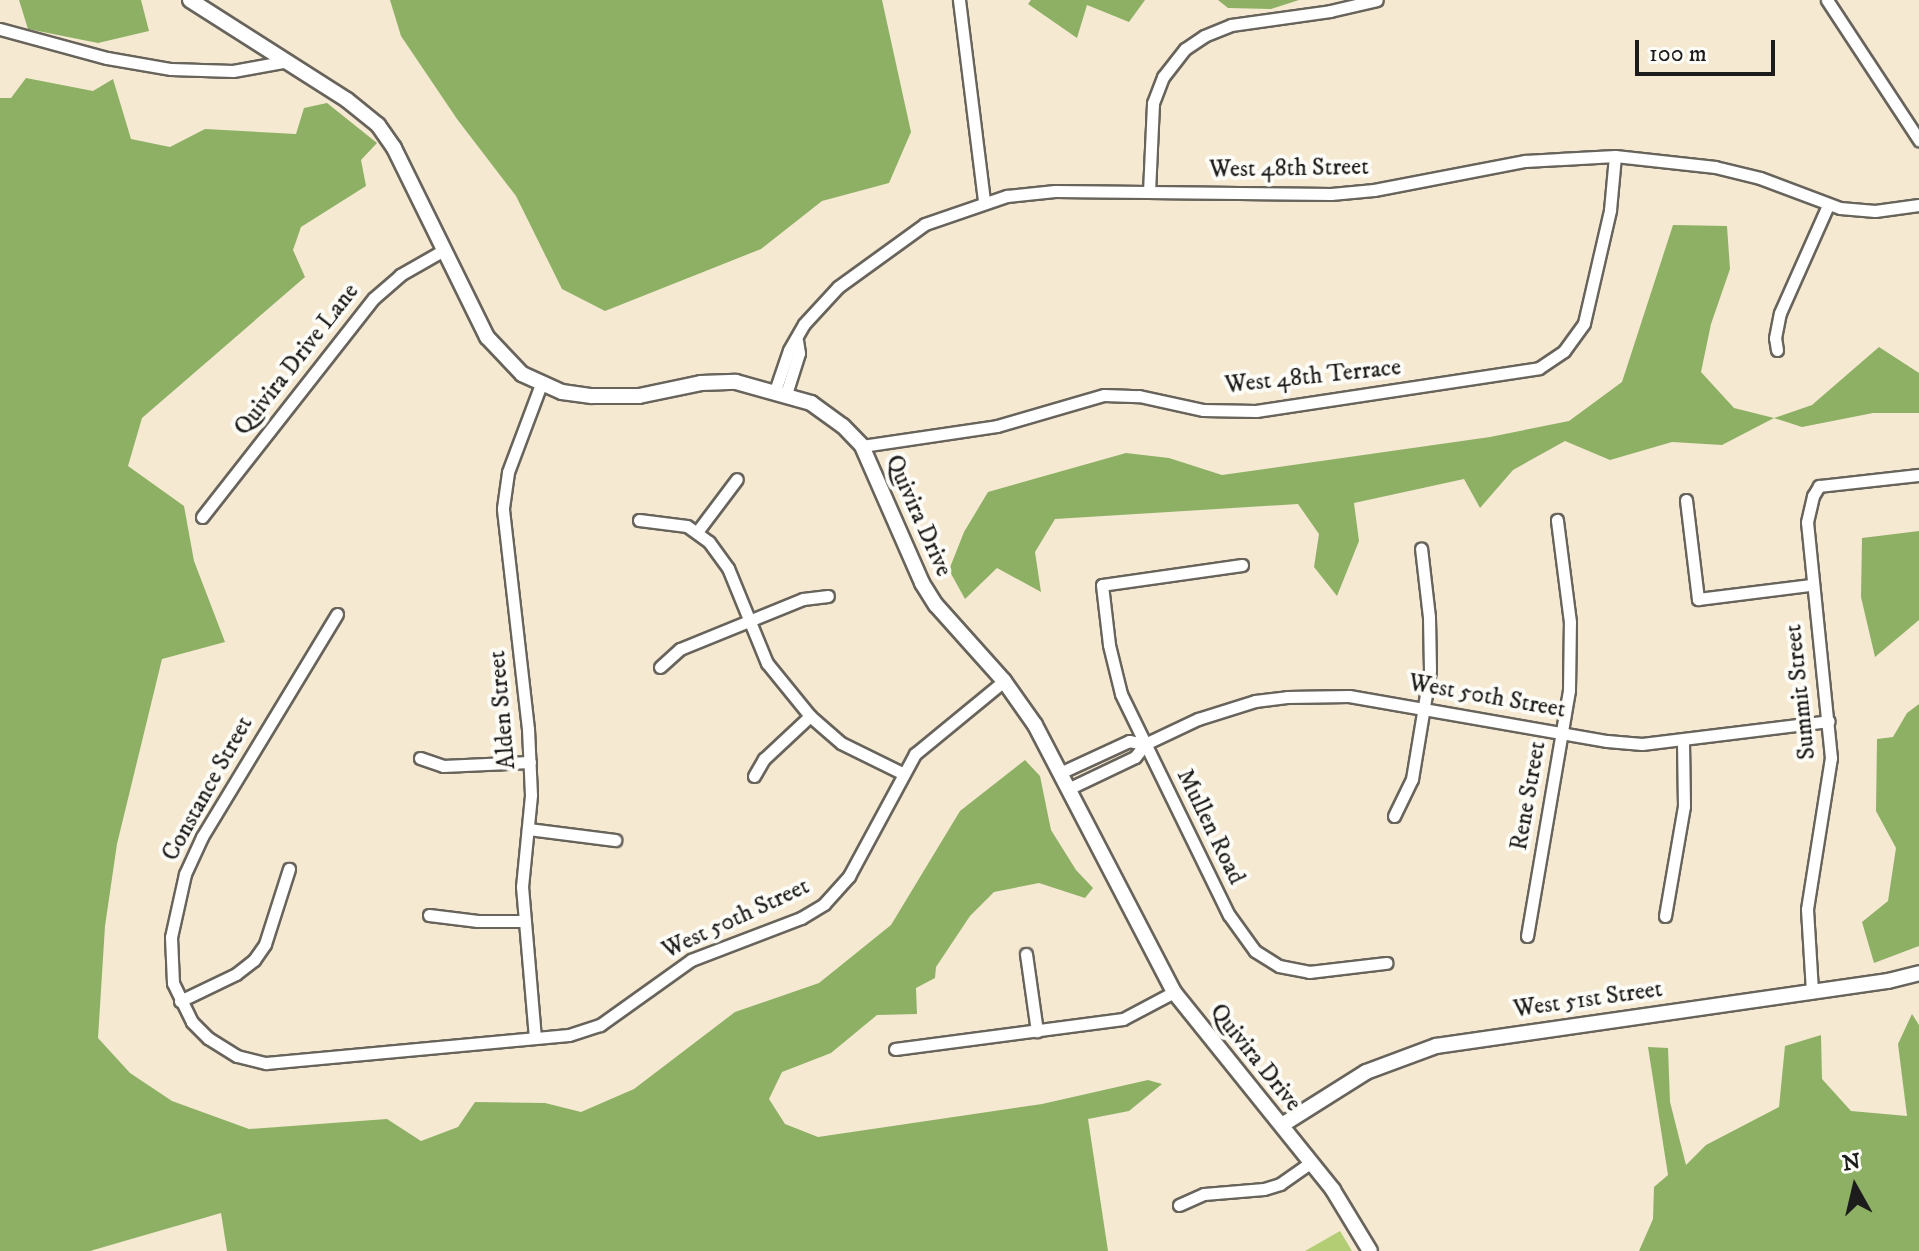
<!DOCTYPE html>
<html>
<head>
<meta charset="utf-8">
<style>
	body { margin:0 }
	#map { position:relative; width:1919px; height:1251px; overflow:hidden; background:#f5e9d2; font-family:"IM FELL DW Pica",serif }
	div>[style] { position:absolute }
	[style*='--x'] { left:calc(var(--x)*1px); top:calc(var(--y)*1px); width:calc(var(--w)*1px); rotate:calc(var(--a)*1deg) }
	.green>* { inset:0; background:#b2cd73 }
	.forest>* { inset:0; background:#8db065 }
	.roads { filter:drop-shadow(2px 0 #68645c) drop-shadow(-2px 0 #68645c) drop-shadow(0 2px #68645c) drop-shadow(0 -2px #68645c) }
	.minor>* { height:11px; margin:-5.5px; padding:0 5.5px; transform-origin:5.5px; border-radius:5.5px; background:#fff }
	.tertiary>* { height:14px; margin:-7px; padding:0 7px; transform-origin:7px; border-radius:7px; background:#fff }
	.secondary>* { height:14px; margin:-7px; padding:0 7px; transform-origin:7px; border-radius:7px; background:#fff }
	span { translate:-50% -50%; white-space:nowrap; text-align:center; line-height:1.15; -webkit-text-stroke:8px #fdfcf7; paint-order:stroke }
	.street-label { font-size:24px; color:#1c1c1c }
	.north { position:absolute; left:1815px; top:1147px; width:80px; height:80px; -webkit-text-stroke:6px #fdfcf7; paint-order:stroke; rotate:352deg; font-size:22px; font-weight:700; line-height:32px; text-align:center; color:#1c1c1c }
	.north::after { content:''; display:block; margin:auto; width:28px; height:36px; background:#1c1c1c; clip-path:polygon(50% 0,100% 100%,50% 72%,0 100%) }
	.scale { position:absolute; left:1635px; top:40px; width:140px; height:36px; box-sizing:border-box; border:4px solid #1c1c1c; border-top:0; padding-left:10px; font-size:24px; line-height:28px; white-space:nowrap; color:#1c1c1c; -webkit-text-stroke:6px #fdfcf7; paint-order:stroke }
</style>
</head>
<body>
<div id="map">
	<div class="green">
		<i style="clip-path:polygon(1340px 1231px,1352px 1251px,1305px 1251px)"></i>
	</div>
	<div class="forest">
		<i style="clip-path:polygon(19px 0,141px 0,149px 31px,98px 43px,28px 29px)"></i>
		<i style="clip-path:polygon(390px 0,882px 0,911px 132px,889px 183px,822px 201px,761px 249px,605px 311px,562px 289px,516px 196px,457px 119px,401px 36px)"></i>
		<i style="clip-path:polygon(1031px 0,1145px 0,1129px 22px,1087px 5px,1077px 38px,1028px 4px)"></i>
		<i style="clip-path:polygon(1218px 0,1299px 0,1271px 9px,1228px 8px)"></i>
		<i style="clip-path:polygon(26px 78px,93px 91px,113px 79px,131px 139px,170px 147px,205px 129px,296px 134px,304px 108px,327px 103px,377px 143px,361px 160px,366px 186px,301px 227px,293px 250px,305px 277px,142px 418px,128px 466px,184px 506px,194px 561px,225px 642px,162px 659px,117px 844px,105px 926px,98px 1038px,130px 1073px,172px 1101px,249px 1129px,387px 1119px,421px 1141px,458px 1127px,475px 1102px,545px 1103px,581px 1112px,634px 1089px,735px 1012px,819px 983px,891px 925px,960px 811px,1025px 760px,1040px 776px,1051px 830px,1076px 870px,1093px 888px,1085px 898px,1039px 883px,994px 892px,970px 916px,936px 967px,935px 978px,916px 988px,917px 1014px,877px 1015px,831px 1053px,782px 1072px,769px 1099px,785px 1124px,818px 1137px,1042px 1104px,1148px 1080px,1162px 1084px,1129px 1111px,1088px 1119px,1108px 1251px,227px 1251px,221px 1213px,90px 1251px,0 1251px,0 98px,11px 98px)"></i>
		<i style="clip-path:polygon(1673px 225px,1727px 226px,1730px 269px,1711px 324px,1701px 372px,1734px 408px,1774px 418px,1812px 405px,1879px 347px,1919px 373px,1919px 413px,1873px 413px,1802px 427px,1774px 418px,1722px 445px,1672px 442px,1610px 460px,1565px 441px,1513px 470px,1480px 508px,1464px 479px,1354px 503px,1359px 541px,1337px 596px,1314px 567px,1319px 534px,1298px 504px,1055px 519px,1035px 552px,1041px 592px,997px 568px,965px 599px,949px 570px,964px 532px,988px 492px,1126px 453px,1169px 458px,1222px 475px,1490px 437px,1569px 421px,1622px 382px)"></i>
		<i style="clip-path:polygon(1919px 531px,1919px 620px,1875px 657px,1861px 597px,1862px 538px)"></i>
		<i style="clip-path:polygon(1919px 704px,1919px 946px,1874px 963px,1862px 922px,1888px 901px,1896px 848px,1876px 811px,1877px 739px,1893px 737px,1907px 713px)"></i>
		<i style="clip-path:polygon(1912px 1014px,1919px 1025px,1919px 1251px,1639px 1251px,1653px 1219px,1654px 1187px,1668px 1175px,1648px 1047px,1668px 1048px,1670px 1102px,1686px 1165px,1706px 1145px,1779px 1107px,1785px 1046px,1821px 1035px,1822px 1079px,1851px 1111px,1907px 1116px,1898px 1044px)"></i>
	</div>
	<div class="roads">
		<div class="minor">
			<i style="--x:959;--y:0;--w:203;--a:82.9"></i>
			<i style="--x:1827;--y:0;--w:168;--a:56.7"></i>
			<i style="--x:0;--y:29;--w:111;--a:15.2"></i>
			<i style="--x:107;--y:58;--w:65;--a:9.8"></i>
			<i style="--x:171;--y:69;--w:62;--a:1.8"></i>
			<i style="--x:233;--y:71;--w:56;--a:-10.3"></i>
			<i style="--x:1149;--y:192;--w:89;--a:-87.4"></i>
			<i style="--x:1153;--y:103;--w:28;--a:-69"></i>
			<i style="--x:1163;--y:77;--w:36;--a:-52"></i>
			<i style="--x:1185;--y:49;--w:23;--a:-34"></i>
			<i style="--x:1204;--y:36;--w:29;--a:-22"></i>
			<i style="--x:1231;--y:25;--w:100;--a:-8"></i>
			<i style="--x:1330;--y:11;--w:48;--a:-13.2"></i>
			<i style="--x:1777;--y:350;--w:12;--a:-99"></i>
			<i style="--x:1775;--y:338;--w:25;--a:-79"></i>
			<i style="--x:1780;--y:313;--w:118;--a:-66"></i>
			<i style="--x:775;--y:391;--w:43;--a:-71.1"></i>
			<i style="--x:789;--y:350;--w:30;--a:-60"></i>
			<i style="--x:804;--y:324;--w:50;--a:-47.4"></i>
			<i style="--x:838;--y:287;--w:107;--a:-35.9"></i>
			<i style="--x:925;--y:224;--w:87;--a:-18.9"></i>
			<i style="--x:1007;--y:196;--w:48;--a:-5.9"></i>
			<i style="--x:1055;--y:191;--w:276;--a:0.6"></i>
			<i style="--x:1331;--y:194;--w:43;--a:-5.3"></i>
			<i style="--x:1374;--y:190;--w:154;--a:-10.9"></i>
			<i style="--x:1525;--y:161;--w:90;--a:-3.2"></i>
			<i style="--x:1615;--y:156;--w:101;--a:6.3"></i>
			<i style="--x:1715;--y:167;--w:46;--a:13.7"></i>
			<i style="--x:1760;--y:178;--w:85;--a:20.6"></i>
			<i style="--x:1840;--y:208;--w:35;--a:5"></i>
			<i style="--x:1875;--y:211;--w:44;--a:-7.8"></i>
			<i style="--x:786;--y:394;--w:43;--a:-72.4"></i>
			<i style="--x:799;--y:353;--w:12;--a:-99"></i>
			<i style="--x:862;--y:446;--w:136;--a:-8.4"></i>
			<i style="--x:997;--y:426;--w:111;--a:-16.2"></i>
			<i style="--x:1104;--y:395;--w:35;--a:2"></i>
			<i style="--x:1139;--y:396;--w:66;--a:12.3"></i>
			<i style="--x:1203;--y:410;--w:53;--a:1.1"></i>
			<i style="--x:1256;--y:411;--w:286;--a:-8.6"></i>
			<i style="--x:1539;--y:368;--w:30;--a:-34"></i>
			<i style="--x:1564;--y:351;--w:34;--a:-54"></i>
			<i style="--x:1584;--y:323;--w:116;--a:-77"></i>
			<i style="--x:1610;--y:210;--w:54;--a:-84.7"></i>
			<i style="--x:1686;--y:500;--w:100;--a:83.1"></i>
			<i style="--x:1698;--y:599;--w:114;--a:-7.1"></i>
			<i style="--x:202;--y:517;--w:278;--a:-51.9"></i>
			<i style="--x:374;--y:298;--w:35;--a:-41"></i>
			<i style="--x:400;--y:275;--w:51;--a:-29.6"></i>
			<i style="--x:639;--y:520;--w:48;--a:7.1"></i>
			<i style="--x:687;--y:526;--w:27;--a:36"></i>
			<i style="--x:709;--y:542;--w:32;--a:54"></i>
			<i style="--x:728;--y:568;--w:103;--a:67.7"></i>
			<i style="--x:767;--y:663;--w:68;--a:50.9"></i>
			<i style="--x:810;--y:716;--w:41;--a:41.1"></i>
			<i style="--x:841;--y:743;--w:68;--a:26.2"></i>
			<i style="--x:697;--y:532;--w:66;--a:-53"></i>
			<i style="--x:1242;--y:565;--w:141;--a:171.9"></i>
			<i style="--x:1102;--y:585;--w:60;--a:83.3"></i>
			<i style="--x:1109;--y:645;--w:50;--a:76.2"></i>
			<i style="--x:1121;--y:694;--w:246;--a:64"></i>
			<i style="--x:1229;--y:915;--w:44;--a:54.2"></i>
			<i style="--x:1255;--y:951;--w:28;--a:32"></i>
			<i style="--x:1279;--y:966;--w:31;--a:11"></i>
			<i style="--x:1309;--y:972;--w:78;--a:-6.7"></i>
			<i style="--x:337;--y:614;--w:261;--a:121.2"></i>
			<i style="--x:202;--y:837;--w:41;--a:114.7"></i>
			<i style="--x:185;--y:874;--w:65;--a:102.5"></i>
			<i style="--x:171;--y:937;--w:46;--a:87.5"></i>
			<i style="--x:173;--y:983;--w:43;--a:64"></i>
			<i style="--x:192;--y:1022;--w:23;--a:45"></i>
			<i style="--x:208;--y:1038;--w:34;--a:32"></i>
			<i style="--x:237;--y:1056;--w:30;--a:14"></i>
			<i style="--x:266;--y:1063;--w:304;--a:-5.3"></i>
			<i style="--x:569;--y:1035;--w:33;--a:-18"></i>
			<i style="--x:600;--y:1025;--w:112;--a:-35.5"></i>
			<i style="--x:691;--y:960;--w:118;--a:-20.9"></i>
			<i style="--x:801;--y:918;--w:27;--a:-31"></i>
			<i style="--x:824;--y:904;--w:38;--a:-48"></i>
			<i style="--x:849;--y:876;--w:139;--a:-61.6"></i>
			<i style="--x:915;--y:754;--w:115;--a:-39.4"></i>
			<i style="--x:660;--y:667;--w:27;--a:-42"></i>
			<i style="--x:680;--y:649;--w:133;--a:-22.1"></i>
			<i style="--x:803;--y:599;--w:25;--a:-7"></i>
			<i style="--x:420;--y:758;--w:24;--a:19"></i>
			<i style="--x:443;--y:766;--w:87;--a:-2.6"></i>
			<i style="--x:1062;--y:772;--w:74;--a:-24.8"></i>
			<i style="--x:1129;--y:741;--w:16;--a:11"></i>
			<i style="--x:754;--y:776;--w:20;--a:-60"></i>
			<i style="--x:764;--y:759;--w:63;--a:-43.1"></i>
			<i style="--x:1070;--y:788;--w:72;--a:-25.5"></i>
			<i style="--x:1135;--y:757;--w:16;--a:-52"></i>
			<i style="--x:1145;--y:744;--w:59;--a:-25.3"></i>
			<i style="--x:1198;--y:719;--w:60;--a:-17.5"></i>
			<i style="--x:1255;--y:701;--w:32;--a:-7"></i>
			<i style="--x:1287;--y:697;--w:62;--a:-0.9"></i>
			<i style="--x:1349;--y:696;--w:262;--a:9.9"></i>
			<i style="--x:1607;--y:741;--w:35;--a:5"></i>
			<i style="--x:1642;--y:744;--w:188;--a:-7"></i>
			<i style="--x:1394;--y:816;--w:41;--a:-64.1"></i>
			<i style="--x:1412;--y:779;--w:110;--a:-80.6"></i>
			<i style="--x:1430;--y:670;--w:53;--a:-91.1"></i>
			<i style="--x:1429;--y:617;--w:69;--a:-96.6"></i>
			<i style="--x:528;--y:829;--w:88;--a:7.2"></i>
			<i style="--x:429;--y:915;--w:49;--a:7"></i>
			<i style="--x:478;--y:921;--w:46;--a:0"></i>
			<i style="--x:1665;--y:916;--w:112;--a:-80.2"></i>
			<i style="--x:1684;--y:806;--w:65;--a:-90.9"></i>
			<i style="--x:1527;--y:936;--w:250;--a:-80.3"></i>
			<i style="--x:1569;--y:690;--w:68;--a:-89.2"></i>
			<i style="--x:1570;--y:622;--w:103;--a:-97.3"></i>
			<i style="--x:1026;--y:954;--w:78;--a:81.9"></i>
			<i style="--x:1812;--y:991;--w:82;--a:-93.5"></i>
			<i style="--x:1807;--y:909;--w:153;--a:-81"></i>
			<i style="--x:1831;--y:758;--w:237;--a:-95.8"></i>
			<i style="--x:1807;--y:522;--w:27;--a:-77"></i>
			<i style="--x:1813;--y:496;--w:12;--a:-59"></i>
			<i style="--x:1819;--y:486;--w:101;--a:-6.3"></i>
			<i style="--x:180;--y:1001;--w:62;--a:-25.7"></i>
			<i style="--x:236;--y:974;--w:23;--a:-38"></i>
			<i style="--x:254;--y:960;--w:19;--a:-55"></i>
			<i style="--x:265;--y:944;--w:79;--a:-72.3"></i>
			<i style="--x:535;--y:1038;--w:152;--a:-94.9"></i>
			<i style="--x:522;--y:887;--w:92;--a:-84.4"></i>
			<i style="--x:531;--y:795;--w:66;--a:-92.6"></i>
			<i style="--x:528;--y:729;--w:222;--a:-96.5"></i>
			<i style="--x:503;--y:508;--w:36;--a:-82"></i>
			<i style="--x:508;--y:472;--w:94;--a:-69.4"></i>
			<i style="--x:895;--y:1049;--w:230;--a:-7.5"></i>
			<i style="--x:1123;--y:1019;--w:58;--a:-27.9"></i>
			<i style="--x:1179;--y:1205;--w:27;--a:-24"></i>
			<i style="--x:1204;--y:1194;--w:60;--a:-4.8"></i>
			<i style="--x:1264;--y:1189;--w:17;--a:-17"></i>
			<i style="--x:1280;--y:1184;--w:37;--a:-35"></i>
		</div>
		<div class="tertiary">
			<i style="--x:1282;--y:1125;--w:99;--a:-32.2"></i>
			<i style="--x:1366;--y:1072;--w:75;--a:-20.4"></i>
			<i style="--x:1436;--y:1046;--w:457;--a:-8.2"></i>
			<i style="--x:1888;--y:981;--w:32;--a:-14"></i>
		</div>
		<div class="secondary">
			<i style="--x:190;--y:0;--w:186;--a:32.5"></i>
			<i style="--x:347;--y:100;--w:40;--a:39"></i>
			<i style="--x:378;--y:125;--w:28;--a:55"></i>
			<i style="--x:394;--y:148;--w:211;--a:63.8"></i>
			<i style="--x:487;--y:337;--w:51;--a:46.6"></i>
			<i style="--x:522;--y:374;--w:44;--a:24.2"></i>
			<i style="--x:562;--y:392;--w:30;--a:8"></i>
			<i style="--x:592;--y:396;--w:47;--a:0"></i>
			<i style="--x:639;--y:396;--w:63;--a:-11.8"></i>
			<i style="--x:701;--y:383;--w:35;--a:-2"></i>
			<i style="--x:736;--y:382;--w:78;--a:15.6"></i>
			<i style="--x:811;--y:403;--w:39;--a:36"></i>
			<i style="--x:843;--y:426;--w:28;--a:46"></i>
			<i style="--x:862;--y:446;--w:150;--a:66.3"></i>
			<i style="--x:922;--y:583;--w:26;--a:58"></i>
			<i style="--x:936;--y:605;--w:102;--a:48.2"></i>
			<i style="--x:1004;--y:681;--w:54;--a:54.8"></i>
			<i style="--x:1035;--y:725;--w:301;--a:62.5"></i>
			<i style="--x:1174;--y:992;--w:254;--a:51.2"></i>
			<i style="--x:1333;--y:1190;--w:71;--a:58.8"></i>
		</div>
	</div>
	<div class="street-label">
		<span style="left:1289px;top:169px;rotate:-1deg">West 48th Street</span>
		<span style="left:297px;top:360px;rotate:-52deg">Quivira Drive Lane</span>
		<span style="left:1313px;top:377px;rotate:-6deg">West 48th Terrace</span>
		<span style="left:918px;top:516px;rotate:66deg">Quivira Drive</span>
		<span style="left:1801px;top:692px;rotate:-96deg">Summit Street</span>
		<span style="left:1487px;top:697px;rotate:10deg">West 50th Street</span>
		<span style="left:503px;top:710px;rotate:-95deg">Alden Street</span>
		<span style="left:208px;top:789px;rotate:-61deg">Constance Street</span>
		<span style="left:1529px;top:796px;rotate:-80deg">Rene Street</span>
		<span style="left:1210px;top:827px;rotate:64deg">Mullen Road</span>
		<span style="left:736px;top:919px;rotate:-25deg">West 50th Street</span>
		<span style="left:1588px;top:1000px;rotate:-8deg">West 51st Street</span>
		<span style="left:1255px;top:1058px;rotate:51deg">Quivira Drive</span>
	</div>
	<div class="north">N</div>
	<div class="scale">100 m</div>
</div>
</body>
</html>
